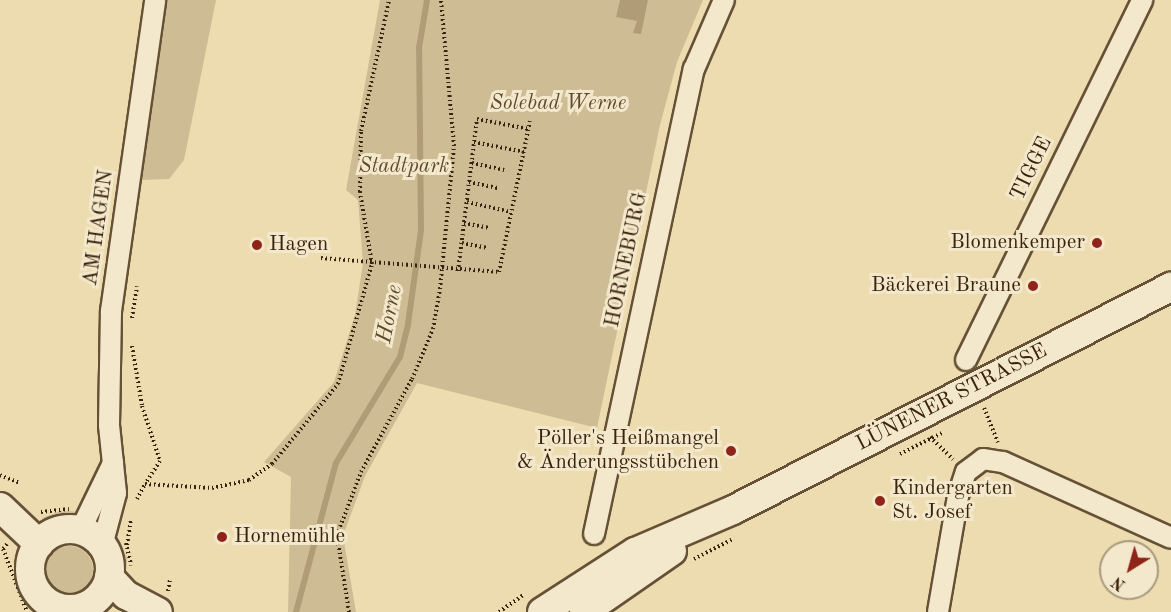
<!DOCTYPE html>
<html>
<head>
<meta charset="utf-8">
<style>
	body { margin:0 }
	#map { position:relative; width:1171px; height:612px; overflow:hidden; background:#eddcaf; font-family:"Old Standard TT",serif }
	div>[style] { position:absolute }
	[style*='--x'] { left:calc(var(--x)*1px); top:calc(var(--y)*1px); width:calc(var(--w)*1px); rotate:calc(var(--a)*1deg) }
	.green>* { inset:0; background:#cebd94 }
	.round { border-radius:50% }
	.water>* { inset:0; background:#b09d78 }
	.stream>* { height:6px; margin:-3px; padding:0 3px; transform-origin:3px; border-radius:3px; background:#b09d78 }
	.path>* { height:4px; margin-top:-2px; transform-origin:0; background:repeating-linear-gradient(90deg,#39230e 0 1.5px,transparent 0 4.5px) }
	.roads { filter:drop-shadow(2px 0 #665136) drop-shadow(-2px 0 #665136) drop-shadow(0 2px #665136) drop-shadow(0 -2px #665136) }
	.street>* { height:20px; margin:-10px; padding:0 10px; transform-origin:10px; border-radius:10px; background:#f3e8cb }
	.secondary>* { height:28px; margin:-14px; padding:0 14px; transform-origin:14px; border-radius:14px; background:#f3e8cb }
	.secondary>.ring { margin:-14px; padding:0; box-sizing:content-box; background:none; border:28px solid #f3e8cb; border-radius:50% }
	.dots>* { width:16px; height:16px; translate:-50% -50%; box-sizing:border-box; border:3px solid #f3e8cb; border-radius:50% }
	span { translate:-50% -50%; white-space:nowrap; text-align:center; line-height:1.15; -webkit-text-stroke:6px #f3e8cb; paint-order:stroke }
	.park-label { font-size:21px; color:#5e4a30; font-style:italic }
	.street-label { font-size:21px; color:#39230e }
	.poi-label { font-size:21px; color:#39230e }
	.right { translate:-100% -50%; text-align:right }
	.left { translate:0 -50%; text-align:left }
	.water-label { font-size:22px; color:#5d482e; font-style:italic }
	.north { position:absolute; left:1099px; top:540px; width:60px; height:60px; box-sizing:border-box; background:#f3e8cb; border:2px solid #a9997f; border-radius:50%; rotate:217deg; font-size:16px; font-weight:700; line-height:24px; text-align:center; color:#39230e }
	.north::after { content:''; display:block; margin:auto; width:21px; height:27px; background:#8f2418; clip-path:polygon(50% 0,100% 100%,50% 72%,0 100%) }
</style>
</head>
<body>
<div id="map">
	<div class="green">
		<i style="clip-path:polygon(166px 0,216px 0,184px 160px,169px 179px,140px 180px)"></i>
		<i style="clip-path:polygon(380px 0,703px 0,677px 62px,660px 125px,597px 428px,417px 383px,365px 476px,343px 536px,356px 612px,288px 612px,291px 477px,264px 462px,334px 382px,355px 315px,363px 263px,358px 200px,346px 190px)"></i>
		<i style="clip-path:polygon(58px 512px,69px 511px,79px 512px,61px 524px,42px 518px)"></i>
		<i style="clip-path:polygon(116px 534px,127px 558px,125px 586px,115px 561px)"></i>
		<i class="round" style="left:45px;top:546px;width:48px;height:48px"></i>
	</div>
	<div class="water">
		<i style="clip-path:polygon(620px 0,648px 0,641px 34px,633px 33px,637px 21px,616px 17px)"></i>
	</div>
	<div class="stream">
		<i style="--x:296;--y:612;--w:154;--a:-75"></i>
		<i style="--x:336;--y:463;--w:124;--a:-58.9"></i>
		<i style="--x:400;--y:357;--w:34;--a:-76"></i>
		<i style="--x:408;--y:324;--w:95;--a:-82.1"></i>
		<i style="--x:421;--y:230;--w:182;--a:-90.6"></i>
		<i style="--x:419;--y:48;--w:49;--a:-80.5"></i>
	</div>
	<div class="path">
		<i style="--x:474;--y:142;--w:51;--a:11.3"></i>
		<i style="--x:472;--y:163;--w:33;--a:12"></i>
		<i style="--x:469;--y:182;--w:30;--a:12"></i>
		<i style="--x:467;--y:202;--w:45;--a:12.8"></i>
		<i style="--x:464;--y:223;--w:26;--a:11"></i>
		<i style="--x:462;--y:243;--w:25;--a:11"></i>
		<i style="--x:321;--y:258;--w:179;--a:4.5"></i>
		<i style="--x:499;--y:272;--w:154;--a:-78.4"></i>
		<i style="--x:458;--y:271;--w:153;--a:-82.9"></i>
		<i style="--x:477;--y:119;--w:53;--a:10.9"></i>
		<i style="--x:132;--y:318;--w:32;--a:-81"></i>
		<i style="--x:132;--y:346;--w:61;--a:80.5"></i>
		<i style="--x:142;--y:406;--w:58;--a:71.9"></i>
		<i style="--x:160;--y:461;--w:27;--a:123"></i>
		<i style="--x:984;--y:408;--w:37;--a:68"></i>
		<i style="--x:930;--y:437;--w:32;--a:44"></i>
		<i style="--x:900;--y:454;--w:47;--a:-26.6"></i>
		<i style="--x:0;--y:475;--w:22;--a:22"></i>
		<i style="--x:137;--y:499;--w:17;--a:-62"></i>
		<i style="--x:145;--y:484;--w:67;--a:3.4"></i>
		<i style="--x:212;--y:488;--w:38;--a:-12"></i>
		<i style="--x:249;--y:480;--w:28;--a:-35"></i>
		<i style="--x:272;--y:464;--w:104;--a:-50.5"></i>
		<i style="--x:338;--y:384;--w:125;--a:-74.2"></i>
		<i style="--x:372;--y:264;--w:73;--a:-99.5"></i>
		<i style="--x:360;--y:192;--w:61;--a:-89.1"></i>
		<i style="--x:361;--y:131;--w:134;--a:-77.9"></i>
		<i style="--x:41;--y:512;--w:28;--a:-6"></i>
		<i style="--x:126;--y:543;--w:23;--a:77"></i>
		<i style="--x:7;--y:544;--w:6;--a:129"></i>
		<i style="--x:3;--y:549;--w:67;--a:69.1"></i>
		<i style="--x:127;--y:545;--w:25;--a:-81"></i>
		<i style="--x:694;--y:559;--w:44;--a:-27.1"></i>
		<i style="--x:168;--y:591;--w:11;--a:-80"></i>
		<i style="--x:349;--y:612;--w:78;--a:-98.9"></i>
		<i style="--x:337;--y:535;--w:67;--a:-69.1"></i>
		<i style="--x:361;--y:472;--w:106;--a:-61.3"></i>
		<i style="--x:412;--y:379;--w:54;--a:-67.2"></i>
		<i style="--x:433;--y:329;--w:41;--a:-80.1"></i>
		<i style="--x:440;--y:289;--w:144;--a:-84.4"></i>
		<i style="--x:454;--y:146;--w:147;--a:-95.1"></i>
		<i style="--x:499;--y:612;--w:29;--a:-35"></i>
	</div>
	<div class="roads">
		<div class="street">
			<i style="--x:966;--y:360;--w:401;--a:-63.9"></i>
			<i style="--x:80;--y:531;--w:76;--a:-64.1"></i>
			<i style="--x:594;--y:534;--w:476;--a:-77.9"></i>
			<i style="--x:694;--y:69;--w:75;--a:-66.5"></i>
			<i style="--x:102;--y:546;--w:55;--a:-75.2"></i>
			<i style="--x:116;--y:493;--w:68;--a:-95.9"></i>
			<i style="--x:109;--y:425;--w:114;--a:-89"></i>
			<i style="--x:111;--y:311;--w:314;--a:-81.9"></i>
			<i style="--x:51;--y:612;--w:7;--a:-56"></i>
			<i style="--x:938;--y:612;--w:118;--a:-80.2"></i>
			<i style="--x:958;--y:496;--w:25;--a:-72"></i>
			<i style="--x:966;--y:472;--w:21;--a:-37"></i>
			<i style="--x:983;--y:459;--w:20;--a:9"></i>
			<i style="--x:1003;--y:462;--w:184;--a:24.3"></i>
		</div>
		<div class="secondary">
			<i style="--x:0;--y:507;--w:54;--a:43.5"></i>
			<i class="ring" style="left:30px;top:529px;width:52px;height:52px"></i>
			<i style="--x:109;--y:577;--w:25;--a:47"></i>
			<i style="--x:126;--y:595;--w:36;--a:28"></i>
			<i style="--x:542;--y:612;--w:111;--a:-32.8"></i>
			<i style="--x:635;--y:552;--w:107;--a:-23.2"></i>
			<i style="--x:733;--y:510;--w:492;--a:-27"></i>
			<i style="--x:584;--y:612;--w:107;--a:-34.7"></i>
		</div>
	</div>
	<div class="dots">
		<i style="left:1097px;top:243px;background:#8f2418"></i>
		<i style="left:257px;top:245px;background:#8f2418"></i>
		<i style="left:1033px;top:286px;background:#8f2418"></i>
		<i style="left:731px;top:451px;background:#8f2418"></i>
		<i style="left:880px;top:501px;background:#8f2418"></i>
		<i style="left:222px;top:537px;background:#8f2418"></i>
	</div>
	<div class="park-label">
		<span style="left:558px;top:104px">Solebad Werne</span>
		<span style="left:404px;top:167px">Stadtpark</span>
	</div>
	<div class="street-label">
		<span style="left:1032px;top:169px;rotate:-64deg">TIGGE</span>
		<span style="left:99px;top:228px;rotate:-82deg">AM HAGEN</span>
		<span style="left:627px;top:260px;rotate:-78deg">HORNEBURG</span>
		<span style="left:952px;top:398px;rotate:-27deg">LÜNENER STRASSE</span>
	</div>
	<div class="poi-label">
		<span class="right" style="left:1085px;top:243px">Blomenkemper</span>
		<span class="left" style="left:269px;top:245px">Hagen</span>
		<span class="right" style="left:1021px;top:286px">Bäckerei Braune</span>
		<span class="right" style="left:719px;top:451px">Pöller's Heißmangel<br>&amp; Änderungsstübchen</span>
		<span class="left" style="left:892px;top:501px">Kindergarten<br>St. Josef</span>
		<span class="left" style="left:234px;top:537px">Hornemühle</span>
	</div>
	<div class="water-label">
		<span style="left:390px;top:314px;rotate:-79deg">Horne</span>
	</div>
	<div class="north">N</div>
</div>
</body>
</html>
